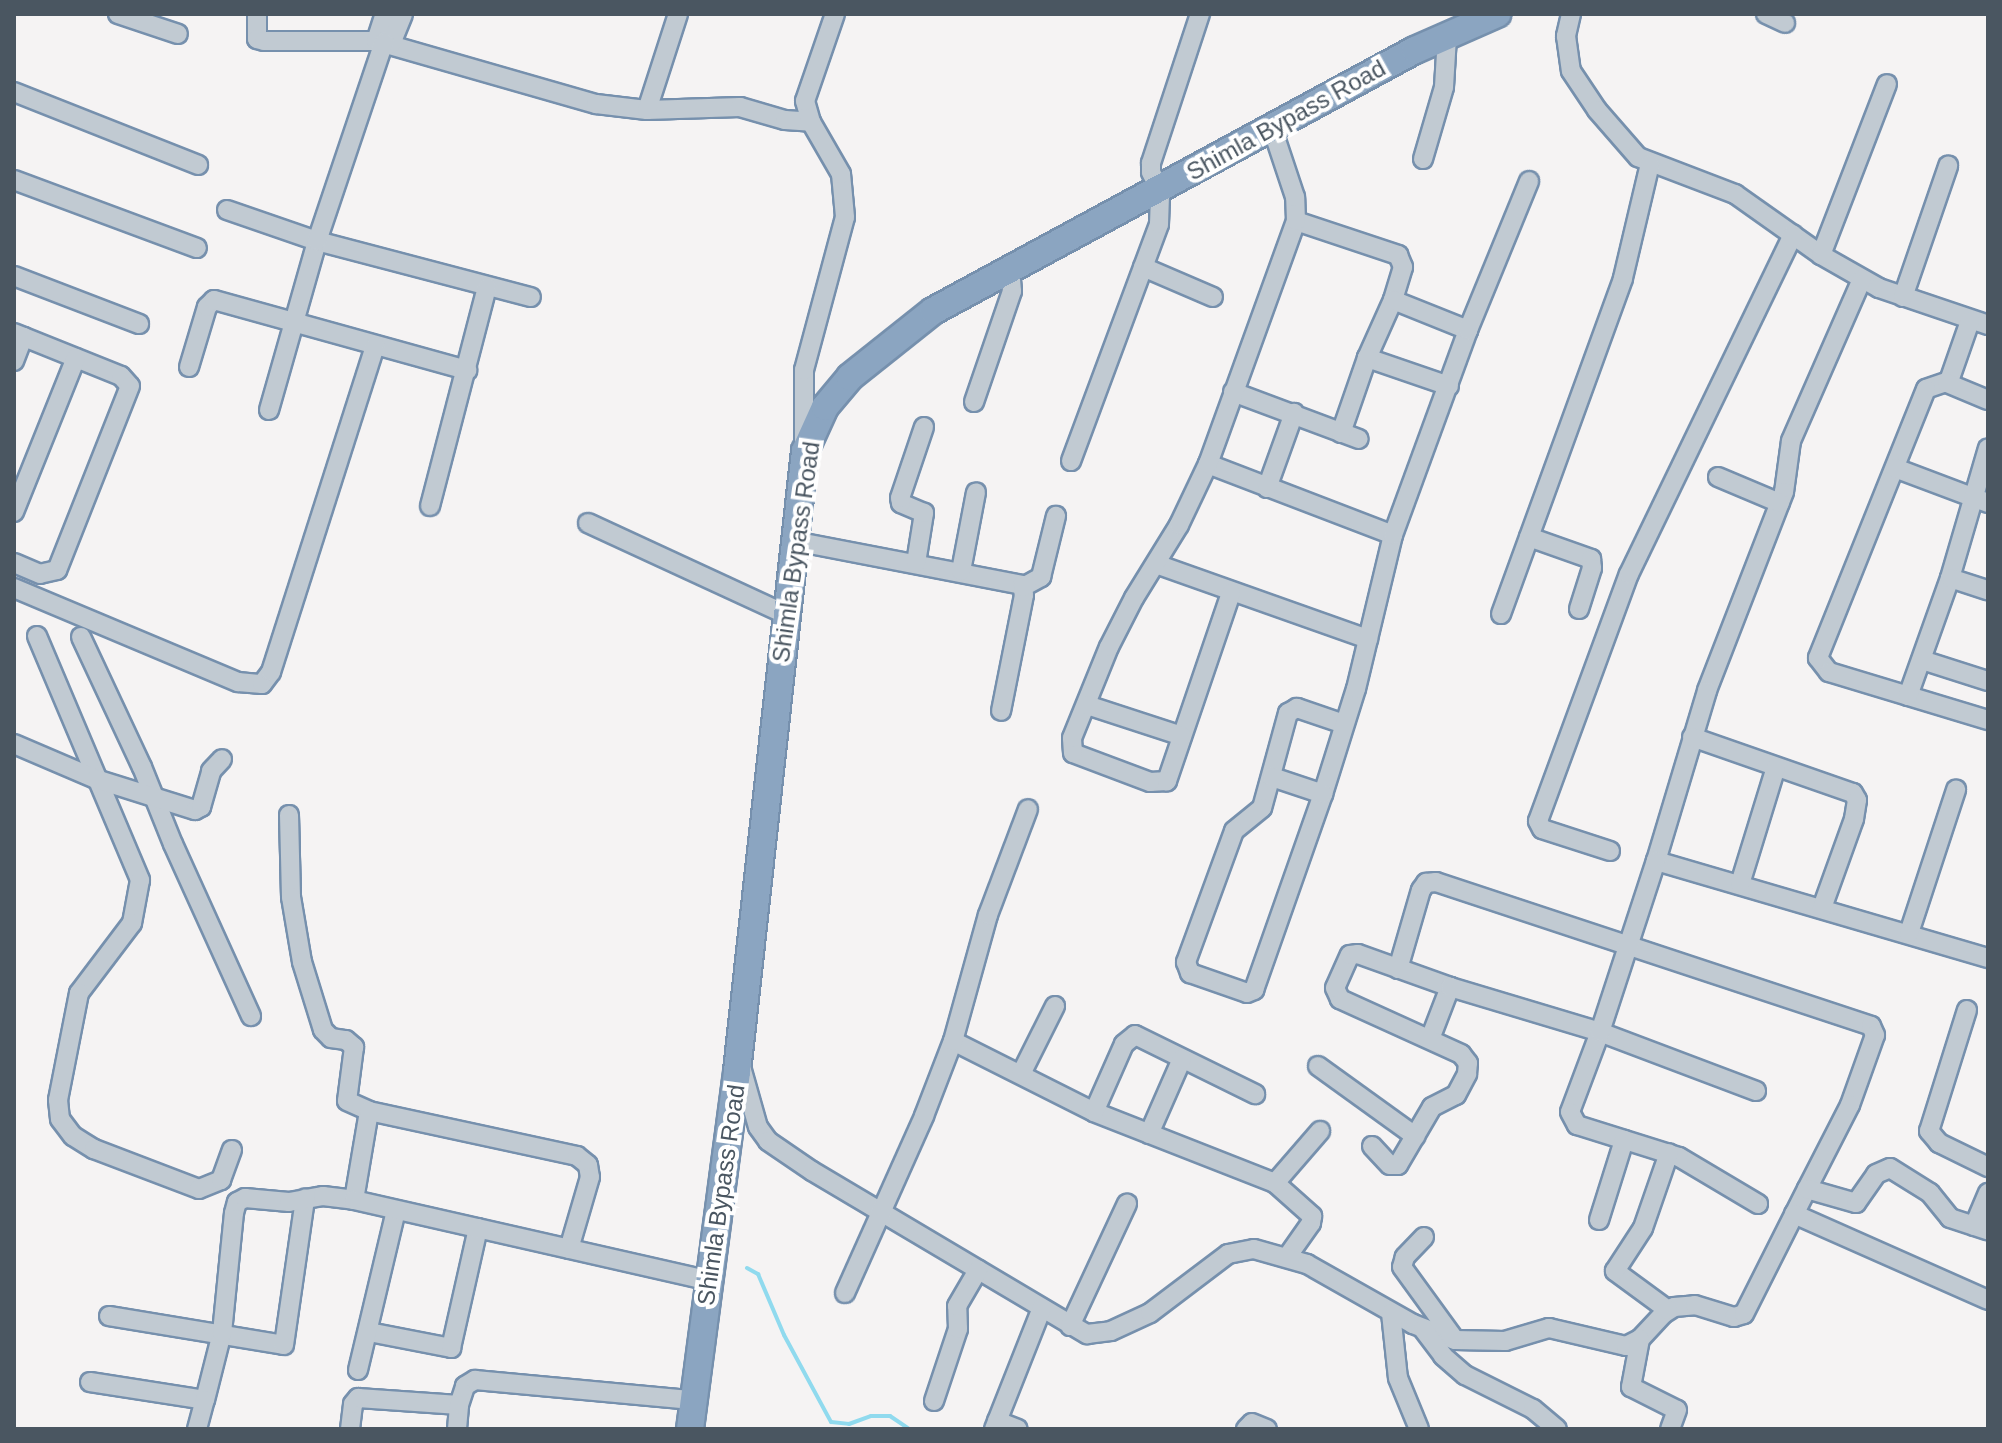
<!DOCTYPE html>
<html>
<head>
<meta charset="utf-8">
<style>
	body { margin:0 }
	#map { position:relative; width:2002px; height:1443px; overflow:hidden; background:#f5f3f3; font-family:Helvetica,sans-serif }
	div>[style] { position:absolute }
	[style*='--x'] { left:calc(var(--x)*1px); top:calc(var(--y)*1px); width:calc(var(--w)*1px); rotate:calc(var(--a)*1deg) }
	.stream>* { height:4px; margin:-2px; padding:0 2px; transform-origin:2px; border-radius:2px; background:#90daee }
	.roads { filter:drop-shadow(2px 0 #7690ad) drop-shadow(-2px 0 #7690ad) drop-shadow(0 2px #7690ad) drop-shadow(0 -2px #7690ad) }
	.minor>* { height:18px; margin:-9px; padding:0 9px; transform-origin:9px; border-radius:9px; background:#c1cad2 }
	.highway>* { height:26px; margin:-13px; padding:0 13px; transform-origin:13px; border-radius:13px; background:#8ba5c1 }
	span { translate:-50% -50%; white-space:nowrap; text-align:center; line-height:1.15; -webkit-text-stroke:8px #fff; paint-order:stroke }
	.street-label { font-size:24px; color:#4a5661 }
	.frame { position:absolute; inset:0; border:16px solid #4a5661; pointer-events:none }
</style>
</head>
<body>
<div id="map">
	<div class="stream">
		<i style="--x:747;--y:1268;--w:13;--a:29"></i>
		<i style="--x:758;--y:1274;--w:66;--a:66.9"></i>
		<i style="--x:784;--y:1335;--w:99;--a:61.6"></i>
		<i style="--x:831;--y:1422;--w:18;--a:6"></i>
		<i style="--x:849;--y:1424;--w:23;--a:-20"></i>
		<i style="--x:871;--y:1416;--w:19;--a:0"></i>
		<i style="--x:890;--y:1416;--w:23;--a:34"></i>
	</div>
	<div class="roads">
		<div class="minor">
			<i style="--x:118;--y:14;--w:63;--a:18.4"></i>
			<i style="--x:257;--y:14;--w:25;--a:90"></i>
			<i style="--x:257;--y:39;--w:7;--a:16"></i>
			<i style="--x:264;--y:41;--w:112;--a:0"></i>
			<i style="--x:376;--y:41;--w:229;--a:16"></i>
			<i style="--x:596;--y:104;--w:51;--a:6.7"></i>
			<i style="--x:647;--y:110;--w:93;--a:-1.8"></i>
			<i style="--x:740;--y:107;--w:47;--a:16.1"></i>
			<i style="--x:785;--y:120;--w:26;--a:4"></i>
			<i style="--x:1571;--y:14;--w:23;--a:103"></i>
			<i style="--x:1566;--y:36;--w:35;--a:82"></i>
			<i style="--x:1571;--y:71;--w:47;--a:56.3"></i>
			<i style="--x:1597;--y:110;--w:62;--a:48.9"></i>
			<i style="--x:1638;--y:157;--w:104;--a:20.9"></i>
			<i style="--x:1735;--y:194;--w:105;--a:35.3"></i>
			<i style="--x:1821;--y:255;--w:67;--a:29.6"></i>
			<i style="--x:1879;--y:288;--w:115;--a:18.7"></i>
			<i style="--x:1766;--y:14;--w:21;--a:25"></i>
			<i style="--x:376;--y:41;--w:28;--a:-72"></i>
			<i style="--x:391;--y:44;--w:32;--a:-68"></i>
			<i style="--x:14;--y:92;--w:198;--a:21.6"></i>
			<i style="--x:647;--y:110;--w:101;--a:-72.1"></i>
			<i style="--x:1423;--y:159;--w:75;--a:-73.7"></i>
			<i style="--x:1444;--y:87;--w:51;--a:-86.6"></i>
			<i style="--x:14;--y:180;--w:195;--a:20.4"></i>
			<i style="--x:227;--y:210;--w:95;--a:19"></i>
			<i style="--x:317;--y:241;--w:221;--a:14.7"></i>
			<i style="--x:1296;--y:221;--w:108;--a:18.4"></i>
			<i style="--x:1398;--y:255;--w:13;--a:67"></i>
			<i style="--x:1403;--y:267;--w:34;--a:107"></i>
			<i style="--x:1821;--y:255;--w:183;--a:-68.9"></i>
			<i style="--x:1143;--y:267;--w:76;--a:23.2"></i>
			<i style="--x:14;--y:276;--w:134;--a:21"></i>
			<i style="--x:1862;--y:279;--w:177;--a:113.7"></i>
			<i style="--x:1791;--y:441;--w:51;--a:97.8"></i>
			<i style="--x:1784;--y:492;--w:213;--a:111.2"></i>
			<i style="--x:1707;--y:691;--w:177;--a:106.7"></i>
			<i style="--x:1656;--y:861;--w:346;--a:16.3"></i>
			<i style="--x:1903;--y:297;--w:139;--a:-71"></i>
			<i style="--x:1970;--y:321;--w:64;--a:109.3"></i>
			<i style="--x:1949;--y:381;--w:24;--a:161"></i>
			<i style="--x:1926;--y:389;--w:290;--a:111.9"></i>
			<i style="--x:1818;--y:658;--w:18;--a:52"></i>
			<i style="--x:1829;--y:672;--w:166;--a:16.8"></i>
			<i style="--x:14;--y:333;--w:115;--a:21.9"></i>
			<i style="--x:121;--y:376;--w:13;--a:48"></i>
			<i style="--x:130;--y:386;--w:198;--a:111.6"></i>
			<i style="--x:57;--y:570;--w:17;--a:167"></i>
			<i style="--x:40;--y:574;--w:28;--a:-157"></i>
			<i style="--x:14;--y:361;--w:26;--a:-69"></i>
			<i style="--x:189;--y:367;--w:63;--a:-73.3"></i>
			<i style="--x:207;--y:307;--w:10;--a:-45"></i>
			<i style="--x:214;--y:300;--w:263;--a:15.5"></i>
			<i style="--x:1947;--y:383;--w:44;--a:22.5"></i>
			<i style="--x:1449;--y:386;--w:87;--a:-161.1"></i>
			<i style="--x:1367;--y:358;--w:64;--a:-65.9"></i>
			<i style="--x:1393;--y:300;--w:81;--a:21.8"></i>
			<i style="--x:1233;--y:392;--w:134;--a:20.5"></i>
			<i style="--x:974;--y:402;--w:117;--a:-71.1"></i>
			<i style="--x:1012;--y:291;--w:23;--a:-95"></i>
			<i style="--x:269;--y:410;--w:176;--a:-74.1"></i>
			<i style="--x:317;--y:241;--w:210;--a:-71.4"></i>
			<i style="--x:1341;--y:433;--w:79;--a:-70.9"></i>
			<i style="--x:804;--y:447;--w:77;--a:-90"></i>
			<i style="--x:804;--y:370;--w:158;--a:-75"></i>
			<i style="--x:845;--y:217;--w:43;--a:-95.3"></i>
			<i style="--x:841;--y:174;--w:60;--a:-120"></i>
			<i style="--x:811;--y:122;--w:22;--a:-106"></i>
			<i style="--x:805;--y:101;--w:92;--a:-71"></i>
			<i style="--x:1071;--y:461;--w:253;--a:-69.6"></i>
			<i style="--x:1159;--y:224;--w:34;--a:-88"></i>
			<i style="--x:1160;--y:190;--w:20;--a:-117"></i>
			<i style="--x:1151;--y:172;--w:9;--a:-90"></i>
			<i style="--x:1151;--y:163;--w:157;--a:-71.8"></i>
			<i style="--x:1208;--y:464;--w:198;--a:21"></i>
			<i style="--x:1895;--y:468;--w:99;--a:20.6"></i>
			<i style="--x:1718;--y:477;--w:67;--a:22.8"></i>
			<i style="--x:1267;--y:488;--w:80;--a:-70.2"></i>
			<i style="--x:430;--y:506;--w:226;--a:-75.4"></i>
			<i style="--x:14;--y:512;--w:166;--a:-68.1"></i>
			<i style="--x:588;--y:523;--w:219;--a:24.8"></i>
			<i style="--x:1529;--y:537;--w:66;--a:19.5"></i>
			<i style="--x:1591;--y:559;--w:9;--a:84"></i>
			<i style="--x:1592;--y:568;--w:43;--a:107.6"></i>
			<i style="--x:794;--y:541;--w:232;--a:10.9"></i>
			<i style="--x:1022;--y:585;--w:10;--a:79"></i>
			<i style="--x:1024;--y:595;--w:118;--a:101.2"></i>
			<i style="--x:916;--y:563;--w:51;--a:-80.9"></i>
			<i style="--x:924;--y:513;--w:25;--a:-157"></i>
			<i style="--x:901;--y:503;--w:5;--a:-101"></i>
			<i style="--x:900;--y:498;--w:75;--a:-71.3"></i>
			<i style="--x:1156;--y:564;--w:225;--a:19.5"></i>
			<i style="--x:961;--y:571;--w:80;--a:-79.2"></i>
			<i style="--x:1950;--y:578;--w:135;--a:-73.7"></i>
			<i style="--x:1023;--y:587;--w:21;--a:-29"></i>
			<i style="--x:1041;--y:577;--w:63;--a:-76.2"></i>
			<i style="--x:14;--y:588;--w:243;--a:22.8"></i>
			<i style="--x:238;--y:682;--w:24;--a:5"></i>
			<i style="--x:262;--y:684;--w:15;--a:-53"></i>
			<i style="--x:271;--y:672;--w:342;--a:-72.3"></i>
			<i style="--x:1231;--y:593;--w:199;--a:108.8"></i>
			<i style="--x:1167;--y:781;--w:17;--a:177"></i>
			<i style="--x:1150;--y:782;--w:82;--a:-159.4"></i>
			<i style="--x:1073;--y:753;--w:15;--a:-94"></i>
			<i style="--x:1072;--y:738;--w:98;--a:-67.9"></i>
			<i style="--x:1109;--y:647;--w:55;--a:-63"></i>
			<i style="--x:1134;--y:598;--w:86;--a:-58.3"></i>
			<i style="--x:1179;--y:525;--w:68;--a:-64.6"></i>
			<i style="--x:1208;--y:464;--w:258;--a:-70.1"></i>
			<i style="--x:1296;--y:221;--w:24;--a:-92"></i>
			<i style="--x:1295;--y:197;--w:73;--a:-108.4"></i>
			<i style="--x:1501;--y:614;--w:357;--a:-70"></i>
			<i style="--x:1623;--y:278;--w:117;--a:-76.7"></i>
			<i style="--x:37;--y:636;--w:265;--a:67.1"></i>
			<i style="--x:140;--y:880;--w:44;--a:100.5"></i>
			<i style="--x:132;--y:923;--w:88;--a:127.1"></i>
			<i style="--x:79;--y:993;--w:109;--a:101.1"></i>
			<i style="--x:58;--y:1100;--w:19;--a:84"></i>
			<i style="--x:60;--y:1119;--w:21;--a:53"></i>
			<i style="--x:73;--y:1136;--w:25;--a:32"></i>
			<i style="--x:94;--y:1149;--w:112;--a:20.9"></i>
			<i style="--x:199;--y:1189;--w:24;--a:-22"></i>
			<i style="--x:221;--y:1180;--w:32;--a:-70"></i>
			<i style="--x:81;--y:637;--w:144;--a:64.9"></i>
			<i style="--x:142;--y:767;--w:83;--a:68.1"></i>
			<i style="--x:173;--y:844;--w:189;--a:65.6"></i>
			<i style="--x:1922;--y:660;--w:69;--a:17.7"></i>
			<i style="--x:1908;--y:696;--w:125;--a:-70.4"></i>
			<i style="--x:1950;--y:578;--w:40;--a:18"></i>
			<i style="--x:1087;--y:705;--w:100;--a:18.1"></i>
			<i style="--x:1344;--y:724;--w:50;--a:-161.2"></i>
			<i style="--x:1297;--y:708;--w:10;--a:151"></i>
			<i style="--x:1288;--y:713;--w:98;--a:105.3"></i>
			<i style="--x:1262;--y:808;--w:36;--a:141"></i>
			<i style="--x:1234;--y:831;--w:140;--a:110.1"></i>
			<i style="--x:1186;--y:962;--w:12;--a:70"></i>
			<i style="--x:1190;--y:973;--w:60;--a:19.3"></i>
			<i style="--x:1247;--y:993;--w:8;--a:-23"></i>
			<i style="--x:1254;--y:990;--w:208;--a:-70.6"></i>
			<i style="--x:1323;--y:794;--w:110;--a:-72.6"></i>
			<i style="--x:1356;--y:689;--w:158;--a:-76.5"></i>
			<i style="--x:1393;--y:535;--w:218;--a:-69.9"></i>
			<i style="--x:1468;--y:330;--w:161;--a:-67.7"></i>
			<i style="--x:1692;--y:737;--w:170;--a:19.2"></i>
			<i style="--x:1853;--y:793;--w:8;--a:60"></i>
			<i style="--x:1857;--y:800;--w:19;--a:99"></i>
			<i style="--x:1854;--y:819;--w:95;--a:109.8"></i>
			<i style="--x:14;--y:744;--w:89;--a:23.1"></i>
			<i style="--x:96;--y:779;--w:104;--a:17.4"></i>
			<i style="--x:195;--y:810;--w:7;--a:-27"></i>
			<i style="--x:201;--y:807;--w:37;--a:-74"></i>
			<i style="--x:211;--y:771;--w:16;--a:-47"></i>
			<i style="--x:1272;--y:777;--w:54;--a:18.4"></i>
			<i style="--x:289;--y:815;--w:82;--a:88.6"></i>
			<i style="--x:291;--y:897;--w:66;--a:80.4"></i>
			<i style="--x:302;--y:962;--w:71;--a:72.8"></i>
			<i style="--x:323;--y:1030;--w:11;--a:45"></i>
			<i style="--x:331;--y:1038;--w:15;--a:8"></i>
			<i style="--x:346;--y:1040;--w:11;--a:41"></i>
			<i style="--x:354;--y:1047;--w:54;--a:97.4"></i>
			<i style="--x:347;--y:1101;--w:24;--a:24"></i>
			<i style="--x:1610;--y:851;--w:71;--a:-162.1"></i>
			<i style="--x:1542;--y:829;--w:9;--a:-117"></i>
			<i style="--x:1538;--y:821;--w:263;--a:-69.8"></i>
			<i style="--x:1629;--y:574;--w:377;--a:-64.2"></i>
			<i style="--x:1740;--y:884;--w:122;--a:-72.9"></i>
			<i style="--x:1909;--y:933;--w:151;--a:-71.8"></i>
			<i style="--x:1398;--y:969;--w:82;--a:-73.8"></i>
			<i style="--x:1421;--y:890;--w:9;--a:-54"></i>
			<i style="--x:1426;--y:883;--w:10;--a:-6"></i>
			<i style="--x:1436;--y:882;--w:458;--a:18.3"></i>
			<i style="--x:1871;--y:1026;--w:10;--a:66"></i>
			<i style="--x:1875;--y:1035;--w:74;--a:109.7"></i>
			<i style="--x:1850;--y:1105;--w:94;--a:117.1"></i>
			<i style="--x:1967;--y:1010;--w:127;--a:107.4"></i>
			<i style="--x:1929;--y:1131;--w:16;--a:50"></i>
			<i style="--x:1939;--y:1143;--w:55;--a:26.1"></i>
			<i style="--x:1430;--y:1039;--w:56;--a:-69"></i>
			<i style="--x:953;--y:1041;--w:158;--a:26.7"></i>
			<i style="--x:1094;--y:1112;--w:194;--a:21.4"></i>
			<i style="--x:1275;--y:1183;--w:50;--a:41.7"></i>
			<i style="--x:1312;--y:1216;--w:7;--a:98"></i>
			<i style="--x:1311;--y:1223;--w:42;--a:125.2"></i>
			<i style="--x:1318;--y:1066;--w:120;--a:35.8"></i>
			<i style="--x:741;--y:1067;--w:62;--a:74.2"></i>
			<i style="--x:758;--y:1127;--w:17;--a:54"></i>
			<i style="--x:768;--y:1141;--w:53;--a:34.3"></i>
			<i style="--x:812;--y:1171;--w:320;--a:30.7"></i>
			<i style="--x:1087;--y:1334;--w:24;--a:-7"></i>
			<i style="--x:1111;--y:1331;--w:43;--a:-24.8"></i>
			<i style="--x:1150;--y:1313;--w:98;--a:-37.1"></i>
			<i style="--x:1228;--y:1254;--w:26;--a:-11"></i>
			<i style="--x:1254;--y:1249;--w:55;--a:15.8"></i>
			<i style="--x:1307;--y:1264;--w:122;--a:29.5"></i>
			<i style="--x:1413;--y:1324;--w:45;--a:20.9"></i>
			<i style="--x:1455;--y:1340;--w:50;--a:1.1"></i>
			<i style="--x:1505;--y:1341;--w:46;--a:-16.5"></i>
			<i style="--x:1549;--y:1328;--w:79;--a:13.2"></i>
			<i style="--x:1626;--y:1346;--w:16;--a:-27"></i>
			<i style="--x:1640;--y:1339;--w:34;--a:-47"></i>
			<i style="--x:1663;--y:1314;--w:13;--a:-32"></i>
			<i style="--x:1674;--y:1307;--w:21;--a:-5"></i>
			<i style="--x:1695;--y:1305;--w:41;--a:17.1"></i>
			<i style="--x:1734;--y:1317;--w:10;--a:-17"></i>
			<i style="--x:1744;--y:1314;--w:140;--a:-63.3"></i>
			<i style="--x:1807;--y:1189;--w:51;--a:15.9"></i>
			<i style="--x:1856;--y:1203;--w:35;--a:-55"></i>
			<i style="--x:1876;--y:1174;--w:15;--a:-23"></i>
			<i style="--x:1890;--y:1168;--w:47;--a:32"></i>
			<i style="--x:1930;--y:1193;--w:32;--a:51"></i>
			<i style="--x:1950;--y:1218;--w:40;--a:18"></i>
			<i style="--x:1021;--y:1074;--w:76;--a:-63.4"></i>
			<i style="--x:1756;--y:1091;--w:167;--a:-159.3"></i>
			<i style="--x:1600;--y:1032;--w:85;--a:110.6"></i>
			<i style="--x:1570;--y:1112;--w:15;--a:62"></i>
			<i style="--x:1577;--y:1125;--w:107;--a:17.4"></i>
			<i style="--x:1679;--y:1157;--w:92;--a:30.7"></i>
			<i style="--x:1094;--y:1112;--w:74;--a:-66.2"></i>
			<i style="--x:1124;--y:1044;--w:14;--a:-39"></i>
			<i style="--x:1135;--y:1035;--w:134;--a:26.2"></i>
			<i style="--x:1149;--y:1134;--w:82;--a:-66.3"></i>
			<i style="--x:1372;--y:1146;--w:26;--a:47"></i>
			<i style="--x:1390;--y:1165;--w:8;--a:0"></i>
			<i style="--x:1398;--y:1165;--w:67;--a:-59.6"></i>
			<i style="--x:1432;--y:1107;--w:27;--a:-27"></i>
			<i style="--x:1456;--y:1095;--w:24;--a:-62"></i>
			<i style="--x:1467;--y:1074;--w:11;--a:-85"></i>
			<i style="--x:1468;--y:1063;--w:11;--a:-128"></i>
			<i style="--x:1461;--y:1054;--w:133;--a:-155.6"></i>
			<i style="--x:1340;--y:999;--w:12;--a:-114"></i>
			<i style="--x:1335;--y:988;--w:36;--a:-66"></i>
			<i style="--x:1350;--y:955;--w:8;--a:-7"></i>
			<i style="--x:1358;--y:954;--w:98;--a:19.7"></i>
			<i style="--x:1450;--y:987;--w:157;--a:16.7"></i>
			<i style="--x:1600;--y:1032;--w:180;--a:-71.9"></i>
			<i style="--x:1275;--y:1183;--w:69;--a:-49.1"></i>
			<i style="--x:354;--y:1200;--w:90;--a:-80.4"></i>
			<i style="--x:369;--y:1111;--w:213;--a:12.2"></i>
			<i style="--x:577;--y:1156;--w:14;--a:39"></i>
			<i style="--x:588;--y:1165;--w:12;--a:81"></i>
			<i style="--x:590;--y:1177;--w:75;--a:106.3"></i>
			<i style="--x:1794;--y:1214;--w:212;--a:23.9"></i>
			<i style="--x:1599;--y:1220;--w:84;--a:-72.6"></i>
			<i style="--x:1974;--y:1226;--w:36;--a:-67"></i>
			<i style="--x:1424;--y:1237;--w:28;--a:134"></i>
			<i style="--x:1405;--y:1257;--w:10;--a:107"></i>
			<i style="--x:1402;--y:1267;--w:90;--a:54"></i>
			<i style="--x:845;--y:1293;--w:194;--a:-65.9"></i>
			<i style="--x:924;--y:1116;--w:80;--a:-68.9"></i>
			<i style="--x:953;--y:1041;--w:131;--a:-74.5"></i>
			<i style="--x:988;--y:915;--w:113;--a:-69.3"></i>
			<i style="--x:1668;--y:1310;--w:66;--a:-143.7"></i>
			<i style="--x:1615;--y:1271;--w:51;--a:-56.9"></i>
			<i style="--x:1643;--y:1228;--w:79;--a:-70.9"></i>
			<i style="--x:1391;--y:1313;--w:65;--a:83.9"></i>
			<i style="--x:1398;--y:1378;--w:55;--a:67.6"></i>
			<i style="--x:109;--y:1316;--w:177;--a:9.4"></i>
			<i style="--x:284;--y:1345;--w:148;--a:-81.8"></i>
			<i style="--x:1070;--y:1326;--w:135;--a:-65"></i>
			<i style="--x:1423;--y:1329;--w:34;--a:53"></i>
			<i style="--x:1443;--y:1356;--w:29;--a:41"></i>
			<i style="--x:1465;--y:1375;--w:76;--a:26.6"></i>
			<i style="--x:1533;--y:1409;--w:31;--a:40"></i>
			<i style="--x:369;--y:1332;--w:84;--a:11"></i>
			<i style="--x:451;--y:1348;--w:123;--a:-77.3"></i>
			<i style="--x:1640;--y:1339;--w:49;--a:100.6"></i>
			<i style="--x:1631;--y:1387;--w:51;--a:26.6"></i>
			<i style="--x:1677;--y:1410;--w:20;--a:110"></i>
			<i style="--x:358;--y:1370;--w:164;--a:-76.6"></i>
			<i style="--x:90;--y:1382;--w:116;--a:8.9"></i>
			<i style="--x:205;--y:1400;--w:69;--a:-75.8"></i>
			<i style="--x:222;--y:1333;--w:121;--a:-84.3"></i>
			<i style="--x:234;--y:1213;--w:11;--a:-75"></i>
			<i style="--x:237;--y:1202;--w:9;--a:-27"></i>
			<i style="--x:245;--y:1198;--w:44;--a:5.2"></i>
			<i style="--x:289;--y:1202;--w:35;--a:-10"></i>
			<i style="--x:323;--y:1196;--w:31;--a:7"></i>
			<i style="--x:354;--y:1200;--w:365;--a:12.8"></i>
			<i style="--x:934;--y:1401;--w:76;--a:-71.6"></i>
			<i style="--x:958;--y:1329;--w:23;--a:-92"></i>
			<i style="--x:957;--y:1306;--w:42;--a:-59.7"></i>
			<i style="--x:997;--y:1421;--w:22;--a:21"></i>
			<i style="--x:197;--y:1429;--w:30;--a:-75"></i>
			<i style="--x:350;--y:1429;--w:25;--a:-83"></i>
			<i style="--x:353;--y:1404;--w:8;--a:-50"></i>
			<i style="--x:358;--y:1398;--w:101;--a:4"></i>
			<i style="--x:459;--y:1405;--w:20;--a:-72"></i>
			<i style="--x:465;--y:1386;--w:12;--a:-31"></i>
			<i style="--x:475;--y:1380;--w:218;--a:5.3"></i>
			<i style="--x:457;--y:1429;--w:24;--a:-85"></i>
			<i style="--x:994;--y:1429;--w:130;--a:-68.4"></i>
			<i style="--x:1246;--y:1429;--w:8;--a:-45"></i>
			<i style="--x:1252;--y:1423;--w:16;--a:22"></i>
		</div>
		<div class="highway">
			<i style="--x:690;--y:1429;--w:361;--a:-82.5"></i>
			<i style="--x:737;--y:1071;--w:624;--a:-83.74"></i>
			<i style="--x:805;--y:451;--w:48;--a:-65.6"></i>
			<i style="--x:825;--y:407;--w:39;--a:-50"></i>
			<i style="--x:850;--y:377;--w:106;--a:-38.5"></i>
			<i style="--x:933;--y:311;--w:548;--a:-28.44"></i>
			<i style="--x:1415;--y:50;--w:90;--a:-23.7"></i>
		</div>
	</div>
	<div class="street-label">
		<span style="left:1286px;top:120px;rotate:-29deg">Shimla Bypass Road</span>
		<span style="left:796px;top:552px;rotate:-82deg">Shimla Bypass Road</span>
		<span style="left:721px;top:1195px;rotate:-82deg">Shimla Bypass Road</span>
	</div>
	<div class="frame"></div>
</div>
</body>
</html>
